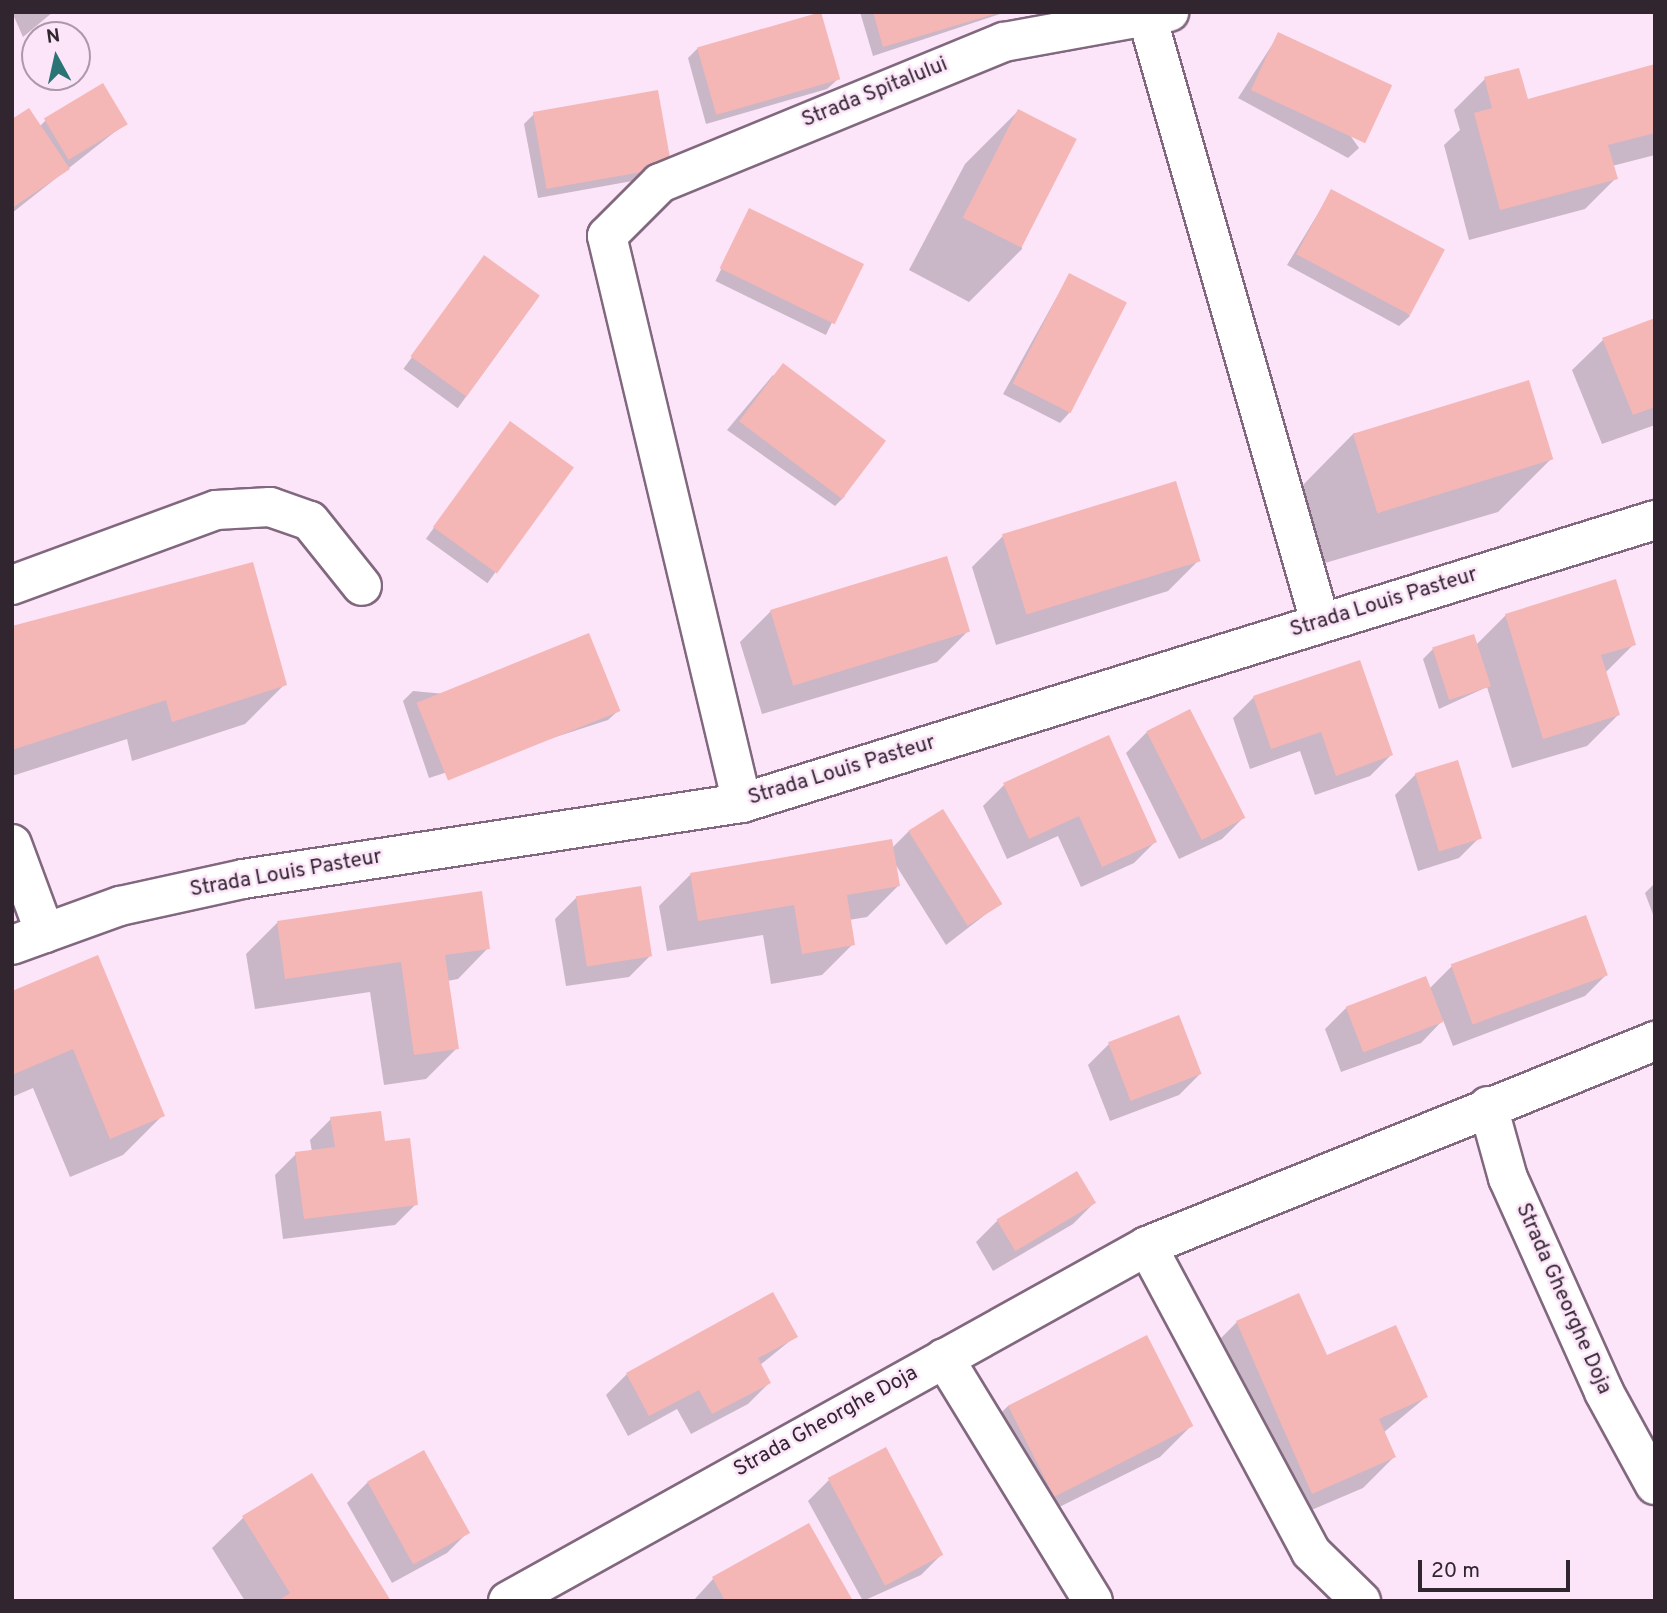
<!DOCTYPE html>
<html>
<head>
<meta charset="utf-8">
<style>
	body { margin:0 }
	#map { position:relative; width:1667px; height:1613px; overflow:hidden; background:#fce4f9; font-family:Overpass,sans-serif }
	div>[style] { position:absolute }
	[style*='--x'] { left:calc(var(--x)*1px); top:calc(var(--y)*1px); width:calc(var(--w)*1px); rotate:calc(var(--a)*1deg) }
	.shadow>* { inset:0; background:#0003; transform-origin:0 0 }
	.building>* { inset:0; background:#f5b7b6; transform-origin:0 0 }
	.roads { filter:drop-shadow(2px 0 #81687e) drop-shadow(-2px 0 #81687e) drop-shadow(0 2px #81687e) drop-shadow(0 -2px #81687e) }
	.minor>* { height:38px; margin:-19px; padding:0 19px; transform-origin:19px; border-radius:19px; background:#fff }
	.major>* { height:38px; margin:-19px; padding:0 19px; transform-origin:19px; border-radius:19px; background:#fff }
	span { translate:-50% -50%; white-space:nowrap; text-align:center; line-height:1.15; -webkit-text-stroke:5px #fce4f9; paint-order:stroke }
	.street-label { font-size:21px; color:#312630 }
	.frame { position:absolute; inset:0; border:14px solid #312630; pointer-events:none }
	.north { position:absolute; left:21px; top:21px; width:70px; height:70px; box-sizing:border-box; background:#fce4f9; border:2px solid #ab98a9; border-radius:50%; rotate:352deg; font-size:19px; font-weight:700; line-height:28px; text-align:center; color:#312630 }
	.north::after { content:''; display:block; margin:auto; width:24px; height:32px; background:#2a7476; clip-path:polygon(50% 0,100% 100%,50% 72%,0 100%) }
	.scale { position:absolute; left:1418px; top:1560px; width:152px; height:32px; box-sizing:border-box; border:4px solid #312630; border-top:0; padding-left:9px; font-size:21px; line-height:24px; white-space:nowrap; color:#312630; -webkit-text-stroke:5px #fce4f9; paint-order:stroke }
</style>
</head>
<body>
<div id="map">
	<div class="shadow">
		<i style="clip-path:polygon(12px 12px,53px 12px,23px 37px)"></i>
		<i style="clip-path:polygon(860px 12px,1006px 12px,873px 56px)"></i>
		<i style="clip-path:polygon(1279px 34px,1359px 148px,1348px 158px,1238px 98px)"></i>
		<i style="clip-path:polygon(698px 48px,838px 79px,827px 89px,706px 124px,688px 58px)"></i>
		<i style="clip-path:polygon(1655px 66px,1655px 155px,1612px 166px,1616px 178px,1585px 209px,1469px 240px,1444px 145px,1460px 130px,1454px 110px,1485px 79px,1527px 101px)"></i>
		<i style="clip-path:polygon(1018px 111px,1022px 249px,969px 302px,909px 270px,965px 164px)"></i>
		<i style="clip-path:polygon(534px 114px,660px 176px,538px 198px,524px 124px)"></i>
		<i style="clip-path:polygon(12px 121px,39px 127px,45px 121px,126px 123px,12px 213px)"></i>
		<i style="clip-path:polygon(1331px 192px,1410px 316px,1399px 326px,1287px 265px)"></i>
		<i style="left:750px;top:210px;width:123px;height:79px;rotate:26deg"></i>
		<i style="left:484px;top:258px;width:67px;height:137px;rotate:36deg"></i>
		<i style="clip-path:polygon(1069px 275px,1070px 412px,1060px 423px,1003px 394px)"></i>
		<i style="clip-path:polygon(1655px 320px,1655px 425px,1602px 444px,1572px 370px,1603px 340px)"></i>
		<i style="clip-path:polygon(773px 375px,845px 496px,835px 506px,727px 430px)"></i>
		<i style="left:510px;top:423px;width:76px;height:143px;rotate:36deg"></i>
		<i style="clip-path:polygon(1354px 433px,1551px 459px,1498px 512px,1325px 563px,1301px 487px)"></i>
		<i style="clip-path:polygon(1003px 536px,1199px 560px,1168px 591px,996px 645px,972px 567px)"></i>
		<i style="clip-path:polygon(771px 611px,968px 631px,937px 662px,762px 714px,740px 642px)"></i>
		<i style="clip-path:polygon(1506px 615px,1634px 644px,1605px 673px,1618px 715px,1587px 746px,1512px 768px,1487px 687px,1439px 709px,1423px 659px,1433px 649px,1476px 645px)"></i>
		<i style="clip-path:polygon(12px 628px,285px 684px,245px 724px,132px 761px,127px 739px,12px 776px)"></i>
		<i style="clip-path:polygon(413px 691px,619px 710px,608px 720px,429px 778px,403px 701px)"></i>
		<i style="clip-path:polygon(1254px 697px,1391px 755px,1370px 776px,1315px 795px,1300px 751px,1250px 769px,1233px 718px)"></i>
		<i style="clip-path:polygon(1147px 732px,1243px 818px,1222px 839px,1179px 859px,1126px 753px)"></i>
		<i style="clip-path:polygon(1416px 774px,1480px 837px,1459px 858px,1418px 871px,1395px 795px)"></i>
		<i style="clip-path:polygon(1004px 785px,1155px 842px,1134px 863px,1081px 887px,1058px 836px,1007px 859px,983px 806px)"></i>
		<i style="clip-path:polygon(909px 831px,999px 904px,946px 945px,894px 862px,898px 886px,867px 917px,849px 920px,853px 944px,822px 975px,771px 984px,763px 935px,667px 951px,659px 906px,690px 875px,892px 848px)"></i>
		<i style="clip-path:polygon(1655px 883px,1655px 920px,1645px 893px)"></i>
		<i style="clip-path:polygon(576px 898px,650px 956px,629px 977px,566px 986px,555px 919px)"></i>
		<i style="clip-path:polygon(277px 923px,488px 948px,458px 979px,447px 981px,457px 1048px,426px 1079px,384px 1085px,370px 992px,255px 1009px,246px 954px)"></i>
		<i style="clip-path:polygon(1452px 966px,1606px 975px,1585px 996px,1453px 1046px,1443px 1020px,1421px 1043px,1341px 1072px,1325px 1029px,1346px 1008px,1429px 989px)"></i>
		<i style="clip-path:polygon(12px 993px,163px 1115px,123px 1155px,70px 1177px,33px 1088px,12px 1097px)"></i>
		<i style="clip-path:polygon(1109px 1044px,1200px 1074px,1179px 1095px,1110px 1121px,1088px 1065px)"></i>
		<i style="clip-path:polygon(331px 1119px,383px 1143px,416px 1204px,395px 1225px,283px 1239px,275px 1175px,296px 1154px,312px 1152px,310px 1140px)"></i>
		<i style="clip-path:polygon(1094px 1203px,1073px 1224px,993px 1271px,976px 1242px,997px 1221px)"></i>
		<i style="clip-path:polygon(1237px 1322px,1426px 1397px,1383px 1433px,1394px 1457px,1363px 1488px,1281px 1523px,1206px 1353px)"></i>
		<i style="clip-path:polygon(796px 1336px,760px 1365px,769px 1383px,748px 1404px,691px 1434px,677px 1409px,628px 1436px,606px 1395px,627px 1374px)"></i>
		<i style="clip-path:polygon(1146px 1338px,1191px 1426px,1160px 1457px,1021px 1526px,977px 1437px,1008px 1406px)"></i>
		<i style="clip-path:polygon(885px 1449px,942px 1554px,921px 1575px,863px 1601px,808px 1501px,829px 1480px)"></i>
		<i style="clip-path:polygon(311px 1476px,389px 1601px,245px 1601px,212px 1548px,243px 1518px)"></i>
		<i style="clip-path:polygon(368px 1482px,468px 1532px,447px 1553px,392px 1583px,347px 1503px)"></i>
		<i style="clip-path:polygon(713px 1579px,851px 1601px,693px 1601px)"></i>
	</div>
	<div class="building">
		<i style="left:821px;top:12px;width:70px;height:129px;rotate:74deg"></i>
		<i style="clip-path:polygon(873px 12px,998px 12px,998px 13px,883px 47px)"></i>
		<i style="left:1278px;top:32px;width:126px;height:64px;rotate:25deg"></i>
		<i style="clip-path:polygon(1655px 64px,1655px 133px,1608px 145px,1618px 179px,1500px 210px,1474px 113px,1492px 108px,1484px 77px,1519px 68px,1528px 99px)"></i>
		<i style="left:103px;top:83px;width:48px;height:69px;rotate:59deg"></i>
		<i style="left:658px;top:90px;width:78px;height:127px;rotate:80deg"></i>
		<i style="clip-path:polygon(29px 108px,70px 169px,12px 208px,12px 119px)"></i>
		<i style="left:1018px;top:109px;width:66px;height:122px;rotate:27deg"></i>
		<i style="left:1331px;top:189px;width:129px;height:74px;rotate:28deg"></i>
		<i style="left:749px;top:208px;width:128px;height:67px;rotate:26deg"></i>
		<i style="left:484px;top:255px;width:69px;height:125px;rotate:36deg"></i>
		<i style="left:1069px;top:273px;width:65px;height:124px;rotate:27deg"></i>
		<i style="clip-path:polygon(1655px 318px,1655px 407px,1633px 415px,1602px 338px)"></i>
		<i style="left:783px;top:363px;width:129px;height:73px;rotate:37deg"></i>
		<i style="left:1529px;top:380px;width:83px;height:184px;rotate:73deg"></i>
		<i style="left:510px;top:421px;width:79px;height:131px;rotate:36deg"></i>
		<i style="left:1176px;top:481px;width:84px;height:182px;rotate:73deg"></i>
		<i style="left:947px;top:556px;width:79px;height:185px;rotate:73deg"></i>
		<i style="clip-path:polygon(253px 562px,287px 685px,172px 722px,166px 700px,12px 750px,12px 626px)"></i>
		<i style="clip-path:polygon(1616px 579px,1636px 645px,1601px 655px,1620px 715px,1543px 739px,1505px 614px)"></i>
		<i style="left:589px;top:633px;width:84px;height:186px;rotate:68deg"></i>
		<i style="left:1474px;top:634px;width:55px;height:44px;rotate:72deg"></i>
		<i style="clip-path:polygon(1360px 660px,1393px 755px,1336px 776px,1321px 732px,1271px 749px,1253px 696px)"></i>
		<i style="left:1190px;top:709px;width:122px;height:49px;rotate:63deg"></i>
		<i style="clip-path:polygon(1109px 735px,1157px 842px,1102px 867px,1079px 816px,1029px 839px,1003px 783px)"></i>
		<i style="left:1458px;top:760px;width:82px;height:45px;rotate:73deg"></i>
		<i style="left:943px;top:809px;width:112px;height:41px;rotate:58deg"></i>
		<i style="clip-path:polygon(892px 839px,900px 886px,847px 895px,855px 945px,802px 954px,794px 905px,698px 921px,690px 873px)"></i>
		<i style="left:641px;top:886px;width:71px;height:66px;rotate:81deg"></i>
		<i style="clip-path:polygon(482px 891px,490px 949px,445px 955px,459px 1049px,414px 1055px,401px 962px,285px 979px,277px 921px)"></i>
		<i style="left:1586px;top:915px;width:64px;height:144px;rotate:70deg"></i>
		<i style="clip-path:polygon(98px 955px,165px 1116px,110px 1139px,73px 1049px,12px 1075px,12px 991px)"></i>
		<i style="left:1426px;top:976px;width:49px;height:86px;rotate:69deg"></i>
		<i style="left:1179px;top:1015px;width:63px;height:76px;rotate:69deg"></i>
		<i style="clip-path:polygon(381px 1111px,385px 1141px,410px 1138px,418px 1205px,304px 1219px,295px 1152px,335px 1147px,330px 1117px)"></i>
		<i style="left:1077px;top:1171px;width:37px;height:94px;rotate:59deg"></i>
		<i style="clip-path:polygon(773px 1292px,798px 1337px,758px 1358px,771px 1383px,712px 1414px,699px 1390px,649px 1416px,626px 1373px)"></i>
		<i style="clip-path:polygon(1299px 1293px,1327px 1355px,1396px 1325px,1428px 1397px,1379px 1419px,1396px 1457px,1312px 1494px,1236px 1321px)"></i>
		<i style="left:1147px;top:1335px;width:102px;height:156px;rotate:63deg"></i>
		<i style="left:886px;top:1447px;width:122px;height:66px;rotate:62deg"></i>
		<i style="left:424px;top:1450px;width:95px;height:65px;rotate:61deg"></i>
		<i style="clip-path:polygon(312px 1473px,391px 1601px,278px 1601px,290px 1593px,242px 1516px)"></i>
		<i style="clip-path:polygon(809px 1523px,853px 1601px,725px 1601px,712px 1577px)"></i>
	</div>
	<div class="roads">
		<div class="minor">
			<i style="--x:1148;--y:20;--w:626;--a:74.05"></i>
			<i style="--x:12;--y:585;--w:217;--a:-20.2"></i>
			<i style="--x:216;--y:510;--w:54;--a:-3.2"></i>
			<i style="--x:270;--y:507;--w:42;--a:19.3"></i>
			<i style="--x:310;--y:521;--w:83;--a:51.3"></i>
			<i style="--x:742;--y:803;--w:583;--a:-103.39"></i>
			<i style="--x:607;--y:236;--w:75;--a:-45"></i>
			<i style="--x:660;--y:183;--w:372;--a:-22.3"></i>
			<i style="--x:1004;--y:42;--w:168;--a:-10.3"></i>
			<i style="--x:12;--y:844;--w:95;--a:69.7"></i>
			<i style="--x:1488;--y:1106;--w:75;--a:74.5"></i>
			<i style="--x:1508;--y:1178;--w:235;--a:65.8"></i>
			<i style="--x:1604;--y:1392;--w:106;--a:61.3"></i>
			<i style="--x:1147;--y:1246;--w:347;--a:61.8"></i>
			<i style="--x:1311;--y:1552;--w:70;--a:44.4"></i>
			<i style="--x:944;--y:1358;--w:285;--a:58.5"></i>
			<i style="--x:508;--y:1601;--w:731;--a:-29.05"></i>
			<i style="--x:1147;--y:1246;--w:548;--a:-21.98"></i>
		</div>
		<div class="major">
			<i style="--x:12;--y:945;--w:115;--a:-19.9"></i>
			<i style="--x:120;--y:906;--w:126;--a:-12.4"></i>
			<i style="--x:243;--y:879;--w:505;--a:-8.66"></i>
			<i style="--x:742;--y:803;--w:956;--a:-17.22"></i>
		</div>
	</div>
	<div class="street-label">
		<span style="left:875px;top:93px;rotate:-22deg">Strada Spitalului</span>
		<span style="left:1384px;top:603px;rotate:-17deg">Strada Louis Pasteur</span>
		<span style="left:842px;top:771px;rotate:-17deg">Strada Louis Pasteur</span>
		<span style="left:286px;top:874px;rotate:-10deg">Strada Louis Pasteur</span>
		<span style="left:1563px;top:1299px;rotate:66deg">Strada Gheorghe Doja</span>
		<span style="left:826px;top:1422px;rotate:-29deg">Strada Gheorghe Doja</span>
	</div>
	<div class="frame"></div>
	<div class="north">N</div>
	<div class="scale">20 m</div>
</div>
</body>
</html>
